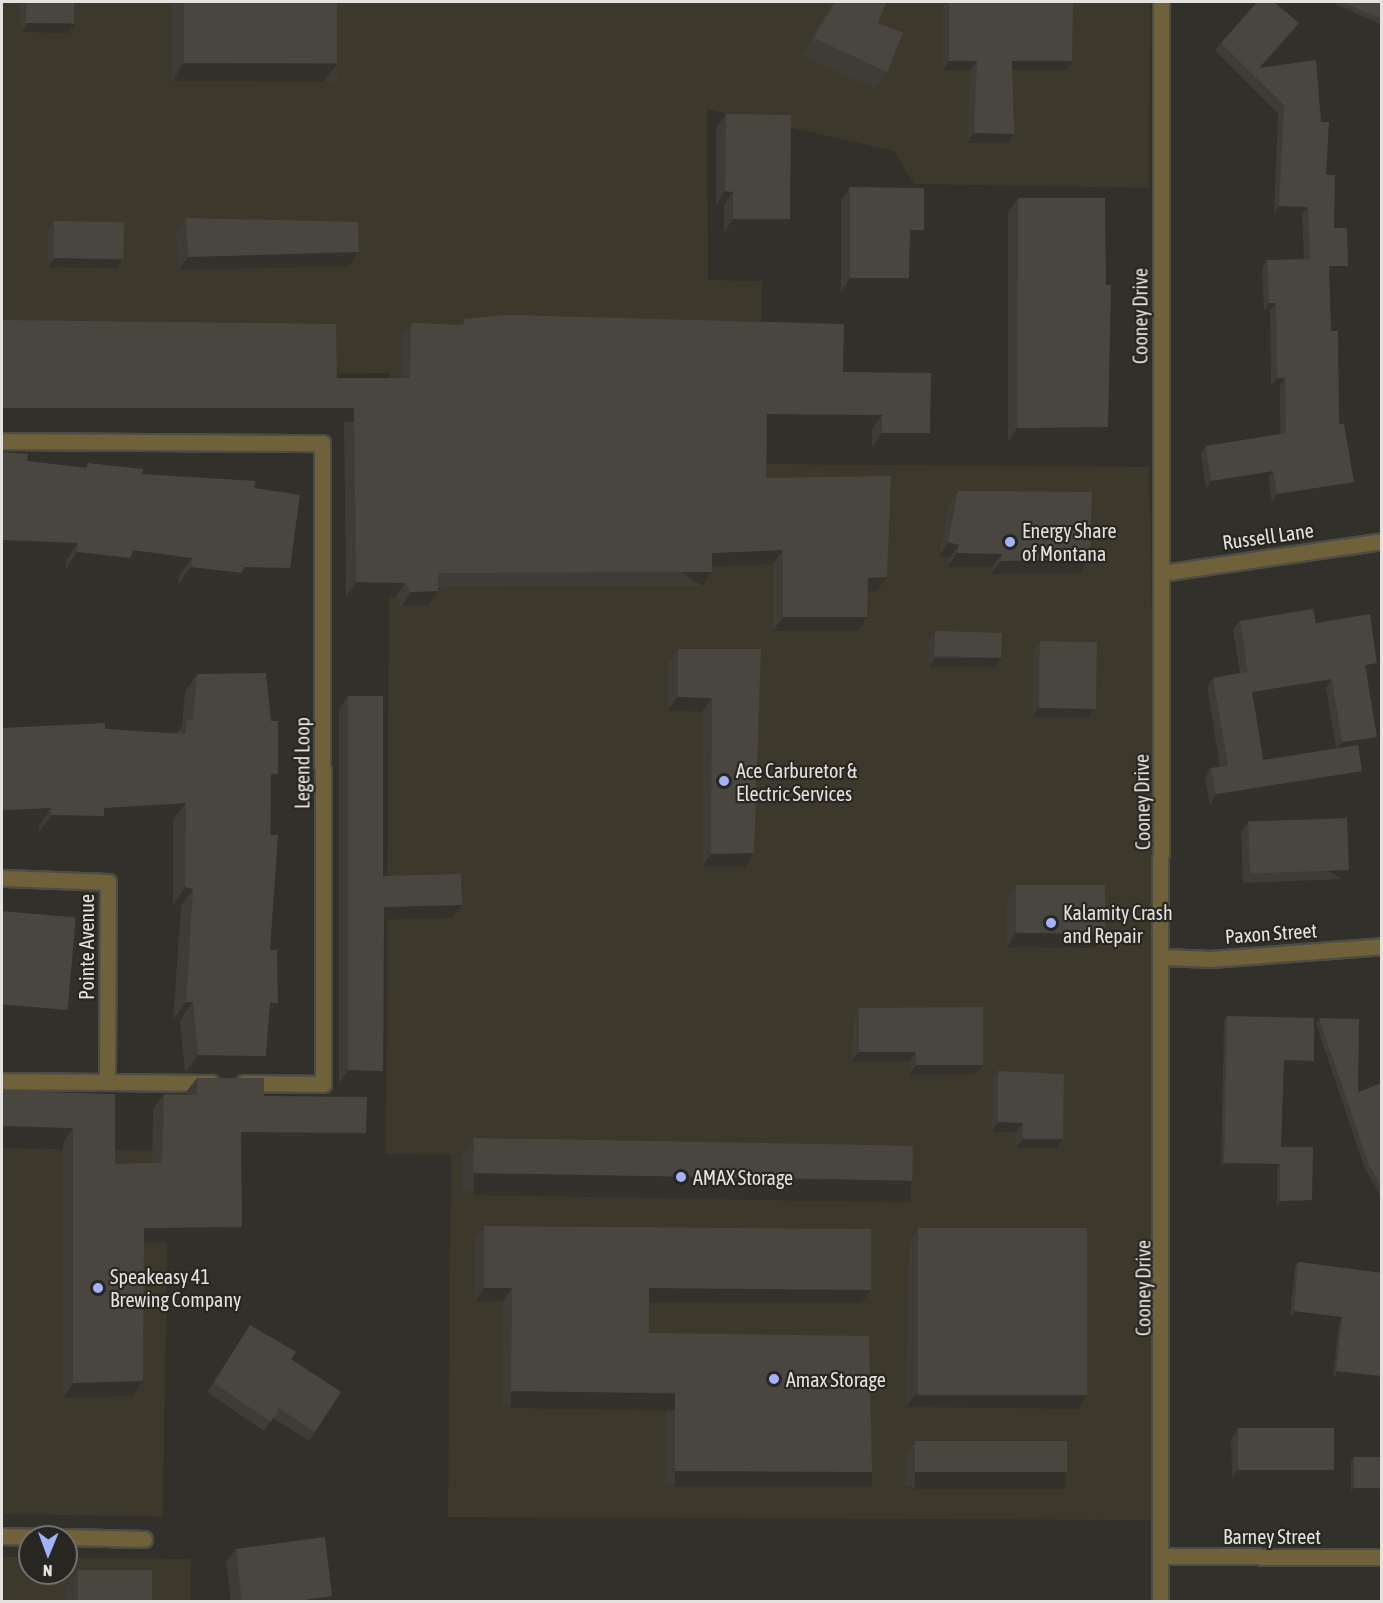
<!DOCTYPE html>
<html>
<head>
<meta charset="utf-8">
<style>
	body { margin:0 }
	#map { position:relative; width:1383px; height:1603px; overflow:hidden; background:#32302a; font-family:"Asap Condensed",sans-serif }
	div>[style] { position:absolute }
	[style*='--x'] { left:calc(var(--x)*1px); top:calc(var(--y)*1px); width:calc(var(--w)*1px); rotate:calc(var(--a)*1deg) }
	.built>* { inset:0; background:#3d382c; transform-origin:0 0 }
	.roads { filter:drop-shadow(2px 0 #4e4c47) drop-shadow(-2px 0 #4e4c47) drop-shadow(0 2px #4e4c47) drop-shadow(0 -2px #4e4c47) }
	.street>* { height:15px; margin:-7.5px; padding:0 7.5px; transform-origin:7.5px; border-radius:7.5px; background:#6f623a }
	.wall>* { inset:0; background:#3e3c36; transform-origin:0 0 }
	.shaded-wall>* { inset:0; background:#32312c; transform-origin:0 0 }
	.building>* { inset:0; background:#48463f; transform-origin:0 0 }
	.dots>* { width:16px; height:16px; translate:-50% -50%; box-sizing:border-box; border:3px solid #282620; border-radius:50% }
	span { translate:-50% -50%; white-space:nowrap; text-align:center; line-height:1.15; -webkit-text-stroke:4.5px #282620; paint-order:stroke }
	.street-label { font-size:20px; color:#e3e2de }
	.poi-label { font-size:20px; color:#e3e2de }
	.left { translate:0 -50%; text-align:left }
	.frame { position:absolute; inset:0; border:3px solid #e3e2de; pointer-events:none }
	.north { position:absolute; left:18px; top:1525px; width:60px; height:60px; box-sizing:border-box; background:#282620; border:2px solid #73716c; border-radius:50%; rotate:181deg; font-size:16px; font-weight:700; line-height:24px; text-align:center; color:#e3e2de }
	.north::after { content:''; display:block; margin:auto; width:21px; height:27px; background:#a3b2fd; clip-path:polygon(50% 0,100% 100%,50% 72%,0 100%) }
</style>
</head>
<body>
<div id="map">
	<div class="built">
		<i style="clip-path:polygon(2px 2px,1150px 2px,1149px 188px,914px 184px,894px 151px,707px 109px,708px 280px,762px 281px,761px 464px,1149px 467px,1152px 620px,1161px 621px,1164px 1520px,448px 1517px,451px 1155px,483px 1155px,386px 1154px,390px 373px,2px 372px)"></i>
		<i style="left:2px;top:1148px;width:167px;height:366px;rotate:1deg"></i>
		<i style="clip-path:polygon(2px 1557px,30px 1557px,30px 1573px,66px 1573px,66px 1558px,191px 1559px,190px 1601px,2px 1601px)"></i>
	</div>
	<div class="roads">
		<div class="street">
			<i style="--x:2;--y:441;--w:320;--a:0.4"></i>
			<i style="--x:322;--y:443;--w:641;--a:89.91"></i>
			<i style="--x:323;--y:1084;--w:79;--a:-179.3"></i>
			<i style="--x:1161;--y:573;--w:223;--a:-8.2"></i>
			<i style="--x:2;--y:878;--w:106;--a:2.2"></i>
			<i style="--x:108;--y:882;--w:200;--a:90.3"></i>
			<i style="--x:1164;--y:957;--w:47;--a:2.4"></i>
			<i style="--x:1211;--y:959;--w:171;--a:-4.3"></i>
			<i style="--x:2;--y:1081;--w:209;--a:0.5"></i>
			<i style="--x:2;--y:1536;--w:45;--a:1.3"></i>
			<i style="--x:66;--y:1537;--w:78;--a:1.5"></i>
			<i style="--x:1162;--y:1556;--w:220;--a:0.3"></i>
			<i style="--x:1160;--y:1602;--w:1600;--a:-89.96"></i>
		</div>
	</div>
	<div class="wall">
		<i style="clip-path:polygon(19px 2px,74px 2px,75px 24px,68px 33px,21px 32px)"></i>
		<i style="left:172px;top:2px;width:165px;height:79px"></i>
		<i style="clip-path:polygon(832px 2px,884px 2px,878px 23px,887px 72px,875px 89px,802px 56px)"></i>
		<i style="clip-path:polygon(943px 2px,1073px 2px,1072px 61px,1066px 70px,1012px 70px,1014px 134px,1008px 143px,967px 143px,970px 70px,943px 70px)"></i>
		<i style="clip-path:polygon(1336px 2px,1382px 2px,1382px 25px,1335px 4px)"></i>
		<i style="clip-path:polygon(1299px 23px,1294px 31px,1261px 68px,1326px 175px,1334px 228px,1348px 266px,1343px 273px,1329px 273px,1331px 331px,1339px 424px,1354px 482px,1349px 490px,1272px 502px,1268px 478px,1206px 489px,1201px 453px,1206px 446px,1280px 434px,1280px 386px,1271px 386px,1270px 310px,1264px 311px,1262px 268px,1267px 260px,1304px 259px,1302px 214px,1274px 214px,1278px 113px,1215px 50px,1221px 43px)"></i>
		<i style="clip-path:polygon(726px 114px,790px 219px,781px 233px,724px 232px,724px 205px,716px 205px,716px 128px)"></i>
		<i style="clip-path:polygon(850px 187px,915px 243px,909px 244px,900px 292px,841px 292px,841px 201px)"></i>
		<i style="clip-path:polygon(1018px 198px,1108px 427px,1099px 441px,1008px 442px,1008px 212px)"></i>
		<i style="clip-path:polygon(186px 218px,349px 266px,178px 270px,176px 232px)"></i>
		<i style="clip-path:polygon(54px 221px,117px 268px,48px 267px,48px 230px)"></i>
		<i style="clip-path:polygon(464px 319px,843px 372px,921px 447px,872px 447px,872px 429px,767px 428px,766px 478px,877px 591px,868px 591px,867px 617px,858px 631px,773px 631px,773px 564px,712px 567px,712px 572px,703px 586px,438px 587px,428px 605px,402px 606px,395px 597px,346px 596px,344px 422px,2px 422px,2px 320px,337px 378px,401px 378px,401px 337px,411px 323px,460px 325px)"></i>
		<i style="clip-path:polygon(27px 461px,85px 468px,88px 463px,142px 474px,254px 488px,277px 586px,234px 585px,230px 590px,178px 585px,179px 576px,124px 568px,119px 576px,65px 570px,66px 561px)"></i>
		<i style="clip-path:polygon(958px 491px,1080px 573px,991px 574px,992px 567px,947px 567px,949px 558px,939px 556px,949px 505px)"></i>
		<i style="clip-path:polygon(evenodd,1240px 621px,1316px 623px,1377px 663px,1371px 672px,1367px 673px,1371px 746px,1358px 748px,1362px 771px,1355px 780px,1210px 804px,1205px 777px,1211px 768px,1220px 767px,1207px 687px,1213px 678px,1240px 673px,1233px 630px,1240px 621px,1326px 688px,1336px 749px,1263px 760px,1254px 700px,1326px 688px)"></i>
		<i style="clip-path:polygon(935px 634px,1001px 658px,994px 667px,929px 667px,928px 643px)"></i>
		<i style="clip-path:polygon(1040px 641px,1088px 717px,1032px 717px,1034px 650px)"></i>
		<i style="clip-path:polygon(678px 649px,761px 649px,754px 853px,745px 867px,702px 867px,702px 712px,668px 710px,668px 662px)"></i>
		<i style="clip-path:polygon(197px 674px,271px 721px,278px 774px,271px 784px,270px 950px,269px 1015px,253px 1074px,185px 1073px,180px 1020px,173px 1020px,181px 906px,173px 905px,173px 820px,97px 825px,91px 833px,39px 832px,39px 826px,2px 827px,2px 728px,105px 729px,176px 734px,182px 726px,185px 692px)"></i>
		<i style="clip-path:polygon(348px 696px,383px 876px,453px 918px,384px 920px,383px 1071px,374px 1084px,339px 1083px,339px 709px)"></i>
		<i style="clip-path:polygon(1248px 822px,1342px 879px,1243px 883px,1241px 831px)"></i>
		<i style="clip-path:polygon(1016px 885px,1104px 934px,1095px 948px,1007px 947px,1007px 899px)"></i>
		<i style="clip-path:polygon(859px 1008px,976px 1074px,909px 1075px,910px 1061px,852px 1061px,853px 1018px)"></i>
		<i style="clip-path:polygon(1227px 1016px,1310px 1066px,1283px 1065px,1281px 1147px,1312px 1200px,1309px 1204px,1277px 1205px,1277px 1169px,1221px 1167px,1224px 1020px)"></i>
		<i style="clip-path:polygon(1319px 1018px,1358px 1092px,1382px 1083px,1381px 1197px,1365px 1169px,1316px 1023px)"></i>
		<i style="clip-path:polygon(998px 1071px,1063px 1139px,1057px 1148px,1016px 1148px,1016px 1132px,992px 1131px,992px 1081px)"></i>
		<i style="clip-path:polygon(197px 1078px,264px 1096px,366px 1133px,356px 1148px,241px 1147px,242px 1227px,232px 1241px,144px 1243px,143px 1381px,133px 1396px,63px 1398px,63px 1143px,2px 1141px,115px 1094px,115px 1164px,152px 1163px,153px 1109px,164px 1094px,186px 1095px,186px 1092px)"></i>
		<i style="clip-path:polygon(474px 1138px,899px 1197px,462px 1191px,461px 1156px)"></i>
		<i style="clip-path:polygon(484px 1226px,861px 1303px,649px 1302px,649px 1333px,872px 1472px,862px 1485px,665px 1484px,666px 1407px,502px 1405px,503px 1301px,475px 1301px,475px 1239px)"></i>
		<i style="clip-path:polygon(918px 1229px,1087px 1395px,1078px 1409px,906px 1407px,909px 1242px)"></i>
		<i style="clip-path:polygon(1298px 1262px,1382px 1273px,1381px 1381px,1333px 1376px,1339px 1321px,1290px 1315px,1295px 1267px)"></i>
		<i style="clip-path:polygon(250px 1325px,291px 1359px,315px 1432px,309px 1441px,273px 1418px,264px 1431px,207px 1392px)"></i>
		<i style="clip-path:polygon(1238px 1429px,1334px 1470px,1328px 1479px,1232px 1479px,1231px 1439px)"></i>
		<i style="clip-path:polygon(915px 1441px,1057px 1487px,905px 1486px,905px 1455px)"></i>
		<i style="clip-path:polygon(1354px 1457px,1382px 1457px,1381px 1493px,1351px 1492px,1351px 1461px)"></i>
		<i style="clip-path:polygon(236px 1549px,332px 1596px,329px 1602px,231px 1602px,226px 1562px)"></i>
		<i style="clip-path:polygon(78px 1570px,152px 1602px,66px 1602px,66px 1588px)"></i>
	</div>
	<div class="shaded-wall">
		<i style="clip-path:polygon(27px 23px,75px 24px,68px 33px,21px 32px)"></i>
		<i style="clip-path:polygon(1299px 23px,1294px 31px,1254px 76px,1259px 68px)"></i>
		<i style="clip-path:polygon(949px 61px,977px 61px,970px 70px,943px 70px)"></i>
		<i style="clip-path:polygon(1012px 61px,1072px 61px,1066px 70px,1006px 70px)"></i>
		<i style="clip-path:polygon(184px 63px,337px 64px,324px 82px,172px 81px)"></i>
		<i style="clip-path:polygon(974px 133px,1014px 134px,1008px 143px,967px 143px)"></i>
		<i style="clip-path:polygon(725px 191px,733px 192px,724px 205px,716px 205px)"></i>
		<i style="clip-path:polygon(1279px 206px,1308px 207px,1302px 214px,1274px 214px)"></i>
		<i style="clip-path:polygon(733px 219px,790px 219px,781px 233px,724px 232px)"></i>
		<i style="clip-path:polygon(910px 230px,924px 230px,915px 243px,900px 244px)"></i>
		<i style="clip-path:polygon(359px 252px,349px 266px,178px 270px,188px 257px)"></i>
		<i style="clip-path:polygon(55px 258px,123px 259px,117px 268px,48px 267px)"></i>
		<i style="clip-path:polygon(1329px 266px,1348px 266px,1343px 273px,1324px 274px)"></i>
		<i style="clip-path:polygon(850px 278px,909px 278px,900px 292px,841px 292px)"></i>
		<i style="clip-path:polygon(1269px 303px,1276px 303px,1270px 310px,1264px 311px)"></i>
		<i style="clip-path:polygon(1277px 378px,1285px 378px,1280px 386px,1271px 386px)"></i>
		<i style="left:2px;top:408px;width:352px;height:14px"></i>
		<i style="clip-path:polygon(767px 414px,882px 415px,872px 429px,757px 428px)"></i>
		<i style="clip-path:polygon(1108px 427px,1099px 441px,1008px 442px,1017px 428px)"></i>
		<i style="clip-path:polygon(882px 433px,930px 433px,921px 447px,872px 447px)"></i>
		<i style="clip-path:polygon(1273px 471px,1268px 478px,1206px 489px,1211px 481px)"></i>
		<i style="clip-path:polygon(1354px 482px,1349px 490px,1272px 502px,1277px 494px)"></i>
		<i style="clip-path:polygon(2px 540px,78px 543px,66px 561px,2px 558px)"></i>
		<i style="clip-path:polygon(948px 542px,959px 545px,949px 558px,939px 556px)"></i>
		<i style="clip-path:polygon(133px 550px,192px 558px,179px 576px,124px 568px,119px 576px,65px 570px,77px 552px)"></i>
		<i style="clip-path:polygon(783px 550px,773px 564px,703px 567px,712px 553px)"></i>
		<i style="clip-path:polygon(957px 553px,1002px 554px,992px 567px,947px 567px)"></i>
		<i style="clip-path:polygon(1090px 559px,1080px 573px,991px 574px,1001px 561px)"></i>
		<i style="clip-path:polygon(191px 567px,244px 567px,290px 568px,277px 586px,234px 585px,230px 590px,178px 585px)"></i>
		<i style="left:712px;top:572px;width:17px;height:274px;rotate:123deg"></i>
		<i style="clip-path:polygon(887px 577px,877px 591px,859px 592px,868px 578px)"></i>
		<i style="clip-path:polygon(356px 582px,405px 583px,395px 597px,346px 596px)"></i>
		<i style="clip-path:polygon(438px 591px,428px 605px,402px 606px,411px 592px)"></i>
		<i style="clip-path:polygon(783px 617px,867px 617px,858px 631px,773px 631px)"></i>
		<i style="clip-path:polygon(935px 658px,1001px 658px,994px 667px,929px 667px)"></i>
		<i style="clip-path:polygon(1377px 663px,1371px 672px,1359px 674px,1365px 665px)"></i>
		<i style="clip-path:polygon(1332px 679px,1326px 688px,1246px 702px,1252px 692px)"></i>
		<i style="clip-path:polygon(678px 697px,712px 698px,702px 712px,668px 710px)"></i>
		<i style="clip-path:polygon(1039px 708px,1095px 708px,1088px 717px,1032px 717px)"></i>
		<i style="clip-path:polygon(1377px 737px,1371px 746px,1336px 751px,1342px 742px)"></i>
		<i style="clip-path:polygon(1362px 771px,1355px 780px,1210px 804px,1216px 794px)"></i>
		<i style="clip-path:polygon(271px 774px,278px 774px,266px 791px)"></i>
		<i style="clip-path:polygon(186px 803px,173px 820px,97px 825px,91px 833px,39px 832px,51px 815px,104px 808px)"></i>
		<i style="clip-path:polygon(51px 808px,39px 826px,2px 827px,2px 810px)"></i>
		<i style="clip-path:polygon(754px 853px,745px 867px,702px 867px,711px 854px)"></i>
		<i style="left:1349px;top:870px;width:11px;height:99px;rotate:128deg"></i>
		<i style="clip-path:polygon(185px 887px,193px 889px,181px 906px,173px 905px)"></i>
		<i style="clip-path:polygon(462px 905px,453px 918px,375px 920px,384px 907px)"></i>
		<i style="clip-path:polygon(1016px 933px,1104px 934px,1095px 948px,1007px 947px)"></i>
		<i style="clip-path:polygon(76px 999px,63px 1017px,2px 1021px,2px 1004px)"></i>
		<i style="clip-path:polygon(186px 1002px,193px 1002px,180px 1020px,173px 1020px)"></i>
		<i style="clip-path:polygon(270px 1003px,278px 1003px,265px 1021px)"></i>
		<i style="clip-path:polygon(859px 1052px,916px 1052px,910px 1061px,852px 1061px)"></i>
		<i style="clip-path:polygon(198px 1055px,266px 1056px,253px 1074px,185px 1073px)"></i>
		<i style="clip-path:polygon(1284px 1060px,1314px 1061px,1310px 1066px,1280px 1065px)"></i>
		<i style="clip-path:polygon(916px 1065px,983px 1065px,976px 1074px,909px 1075px)"></i>
		<i style="clip-path:polygon(348px 1070px,383px 1071px,374px 1084px,339px 1083px)"></i>
		<i style="clip-path:polygon(998px 1122px,1023px 1123px,1016px 1132px,992px 1131px)"></i>
		<i style="clip-path:polygon(2px 1126px,73px 1128px,63px 1143px,2px 1141px)"></i>
		<i style="clip-path:polygon(241px 1132px,366px 1133px,356px 1148px,231px 1147px)"></i>
		<i style="clip-path:polygon(1023px 1139px,1063px 1139px,1057px 1148px,1016px 1148px)"></i>
		<i style="clip-path:polygon(1224px 1163px,1280px 1164px,1277px 1169px,1221px 1167px)"></i>
		<i style="left:474px;top:1173px;width:437px;height:22px;rotate:1deg"></i>
		<i style="clip-path:polygon(1312px 1200px,1309px 1204px,1277px 1205px,1280px 1201px)"></i>
		<i style="clip-path:polygon(242px 1227px,232px 1241px,134px 1243px,144px 1228px)"></i>
		<i style="clip-path:polygon(484px 1288px,512px 1288px,503px 1301px,475px 1301px)"></i>
		<i style="clip-path:polygon(649px 1288px,871px 1290px,861px 1303px,640px 1302px)"></i>
		<i style="left:1294px;top:1311px;width:48px;height:6px;rotate:7deg"></i>
		<i style="left:1336px;top:1371px;width:46px;height:6px;rotate:6deg"></i>
		<i style="clip-path:polygon(143px 1381px,133px 1396px,63px 1398px,73px 1383px)"></i>
		<i style="left:511px;top:1391px;width:164px;height:17px;rotate:1deg"></i>
		<i style="clip-path:polygon(915px 1394px,1087px 1395px,1078px 1409px,906px 1407px)"></i>
		<i style="clip-path:polygon(1238px 1469px,1334px 1470px,1328px 1479px,1232px 1479px)"></i>
		<i style="left:675px;top:1471px;width:197px;height:16px"></i>
		<i style="left:915px;top:1472px;width:151px;height:17px"></i>
		<i style="clip-path:polygon(1354px 1488px,1382px 1488px,1382px 1492px,1381px 1493px,1351px 1492px)"></i>
		<i style="clip-path:polygon(332px 1596px,329px 1602px,289px 1602px)"></i>
	</div>
	<div class="building">
		<i style="left:26px;top:2px;width:48px;height:21px"></i>
		<i style="left:184px;top:2px;width:153px;height:61px"></i>
		<i style="clip-path:polygon(835px 2px,884px 2px,886px 3px,878px 23px,903px 33px,887px 72px,814px 38px)"></i>
		<i style="clip-path:polygon(949px 2px,1073px 2px,1072px 61px,1012px 61px,1014px 134px,974px 133px,977px 61px,949px 61px)"></i>
		<i style="clip-path:polygon(1257px 2px,1274px 2px,1299px 23px,1259px 68px,1316px 60px,1321px 122px,1329px 122px,1326px 175px,1335px 175px,1334px 228px,1347px 228px,1348px 266px,1329px 266px,1331px 331px,1338px 331px,1339px 424px,1344px 424px,1354px 482px,1277px 494px,1273px 471px,1211px 481px,1206px 446px,1286px 433px,1285px 378px,1277px 378px,1276px 303px,1269px 303px,1267px 260px,1310px 259px,1308px 207px,1279px 206px,1284px 105px,1221px 43px)"></i>
		<i style="clip-path:polygon(1342px 2px,1382px 2px,1382px 19px)"></i>
		<i style="clip-path:polygon(726px 114px,791px 115px,790px 219px,733px 219px,733px 192px,725px 191px)"></i>
		<i style="clip-path:polygon(850px 187px,924px 188px,924px 230px,910px 230px,909px 278px,850px 278px)"></i>
		<i style="clip-path:polygon(1018px 198px,1105px 198px,1106px 285px,1111px 285px,1108px 427px,1017px 428px)"></i>
		<i style="clip-path:polygon(186px 218px,358px 222px,359px 252px,188px 257px)"></i>
		<i style="left:54px;top:221px;width:70px;height:37px;rotate:1deg"></i>
		<i style="clip-path:polygon(506px 315px,844px 324px,843px 372px,931px 373px,930px 433px,882px 433px,882px 415px,767px 414px,766px 478px,891px 476px,887px 577px,868px 578px,867px 617px,783px 617px,783px 550px,712px 553px,712px 572px,438px 573px,438px 591px,411px 592px,405px 583px,356px 582px,354px 408px,2px 408px,2px 320px,336px 324px,337px 378px,410px 378px,411px 323px,464px 325px,464px 319px)"></i>
		<i style="clip-path:polygon(2px 452px,28px 454px,27px 461px,87px 468px,88px 463px,143px 469px,142px 474px,256px 481px,254px 488px,300px 495px,290px 568px,244px 567px,242px 573px,191px 567px,192px 558px,133px 550px,131px 558px,77px 552px,78px 543px,2px 540px)"></i>
		<i style="clip-path:polygon(958px 491px,1092px 492px,1090px 559px,1001px 561px,1002px 554px,957px 553px,959px 545px,948px 542px)"></i>
		<i style="clip-path:polygon(1313px 609px,1316px 623px,1370px 614px,1377px 663px,1365px 665px,1377px 737px,1342px 742px,1332px 679px,1252px 692px,1263px 760px,1358px 745px,1362px 771px,1216px 794px,1211px 768px,1228px 766px,1213px 678px,1248px 672px,1240px 621px)"></i>
		<i style="left:1002px;top:633px;width:25px;height:67px;rotate:92deg"></i>
		<i style="left:1040px;top:641px;width:57px;height:67px;rotate:1deg"></i>
		<i style="clip-path:polygon(678px 649px,761px 649px,754px 853px,711px 854px,712px 698px,678px 697px)"></i>
		<i style="clip-path:polygon(266px 673px,271px 721px,278px 721px,278px 774px,271px 774px,270px 835px,278px 835px,270px 950px,277px 950px,278px 1003px,270px 1003px,266px 1056px,198px 1055px,193px 1002px,186px 1002px,193px 889px,185px 887px,186px 803px,104px 808px,104px 816px,51px 815px,51px 808px,2px 810px,2px 728px,105px 723px,105px 729px,186px 734px,186px 720px,193px 721px,197px 674px)"></i>
		<i style="clip-path:polygon(348px 696px,383px 696px,383px 876px,461px 874px,462px 905px,384px 907px,383px 1071px,348px 1070px)"></i>
		<i style="left:1347px;top:818px;width:52px;height:99px;rotate:88deg"></i>
		<i style="left:1016px;top:885px;width:89px;height:48px"></i>
		<i style="left:2px;top:911px;width:74px;height:93px;rotate:5deg"></i>
		<i style="clip-path:polygon(983px 1007px,983px 1065px,916px 1065px,916px 1052px,859px 1052px,859px 1008px)"></i>
		<i style="clip-path:polygon(1227px 1016px,1314px 1018px,1314px 1061px,1284px 1060px,1281px 1147px,1313px 1147px,1312px 1200px,1280px 1201px,1280px 1164px,1224px 1163px)"></i>
		<i style="clip-path:polygon(1319px 1018px,1359px 1019px,1358px 1092px,1382px 1083px,1382px 1188px,1369px 1165px)"></i>
		<i style="clip-path:polygon(998px 1071px,1064px 1074px,1063px 1139px,1023px 1139px,1023px 1123px,998px 1122px)"></i>
		<i style="clip-path:polygon(197px 1078px,264px 1078px,264px 1096px,367px 1097px,366px 1133px,241px 1132px,242px 1227px,144px 1228px,143px 1381px,73px 1383px,73px 1128px,2px 1126px,2px 1091px,115px 1094px,115px 1164px,162px 1163px,164px 1094px,197px 1095px)"></i>
		<i style="left:474px;top:1138px;width:439px;height:35px;rotate:1deg"></i>
		<i style="clip-path:polygon(484px 1226px,871px 1229px,871px 1290px,649px 1288px,649px 1333px,869px 1336px,872px 1472px,675px 1471px,675px 1393px,511px 1391px,512px 1288px,484px 1288px)"></i>
		<i style="left:1087px;top:1228px;width:167px;height:169px;rotate:90deg"></i>
		<i style="clip-path:polygon(1298px 1262px,1382px 1273px,1382px 1376px,1336px 1371px,1342px 1317px,1294px 1311px)"></i>
		<i style="clip-path:polygon(250px 1325px,296px 1352px,291px 1359px,341px 1392px,315px 1432px,279px 1408px,271px 1422px,214px 1383px)"></i>
		<i style="left:1334px;top:1428px;width:42px;height:96px;rotate:90deg"></i>
		<i style="left:915px;top:1441px;width:152px;height:31px"></i>
		<i style="left:1354px;top:1457px;width:28px;height:31px"></i>
		<i style="clip-path:polygon(325px 1537px,332px 1596px,289px 1602px,242px 1602px,236px 1549px)"></i>
		<i style="left:78px;top:1570px;width:74px;height:32px"></i>
	</div>
	<div class="dots">
		<i style="left:1010px;top:542px;background:#a3b2fd"></i>
		<i style="left:724px;top:781px;background:#a3b2fd"></i>
		<i style="left:1051px;top:923px;background:#a3b2fd"></i>
		<i style="left:681px;top:1177px;background:#a3b2fd"></i>
		<i style="left:98px;top:1288px;background:#a3b2fd"></i>
		<i style="left:774px;top:1379px;background:#a3b2fd"></i>
	</div>
	<div class="street-label">
		<span style="left:1140px;top:316px;rotate:-90deg">Cooney Drive</span>
		<span style="left:1268px;top:536px;rotate:-8deg">Russell Lane</span>
		<span style="left:302px;top:763px;rotate:-90deg">Legend Loop</span>
		<span style="left:1142px;top:802px;rotate:-91deg">Cooney Drive</span>
		<span style="left:1271px;top:933px;rotate:-4deg">Paxon Street</span>
		<span style="left:86px;top:947px;rotate:-90deg">Pointe Avenue</span>
		<span style="left:1143px;top:1288px;rotate:-90deg">Cooney Drive</span>
		<span style="left:1272px;top:1536px">Barney Street</span>
	</div>
	<div class="poi-label">
		<span class="left" style="left:1022px;top:542px">Energy Share<br>of Montana</span>
		<span class="left" style="left:736px;top:782px">Ace Carburetor &amp;<br>Electric Services</span>
		<span class="left" style="left:1063px;top:924px">Kalamity Crash<br>and Repair</span>
		<span class="left" style="left:693px;top:1177px">AMAX Storage</span>
		<span class="left" style="left:110px;top:1288px">Speakeasy 41<br>Brewing Company</span>
		<span class="left" style="left:786px;top:1379px">Amax Storage</span>
	</div>
	<div class="frame"></div>
	<div class="north">N</div>
</div>
</body>
</html>
